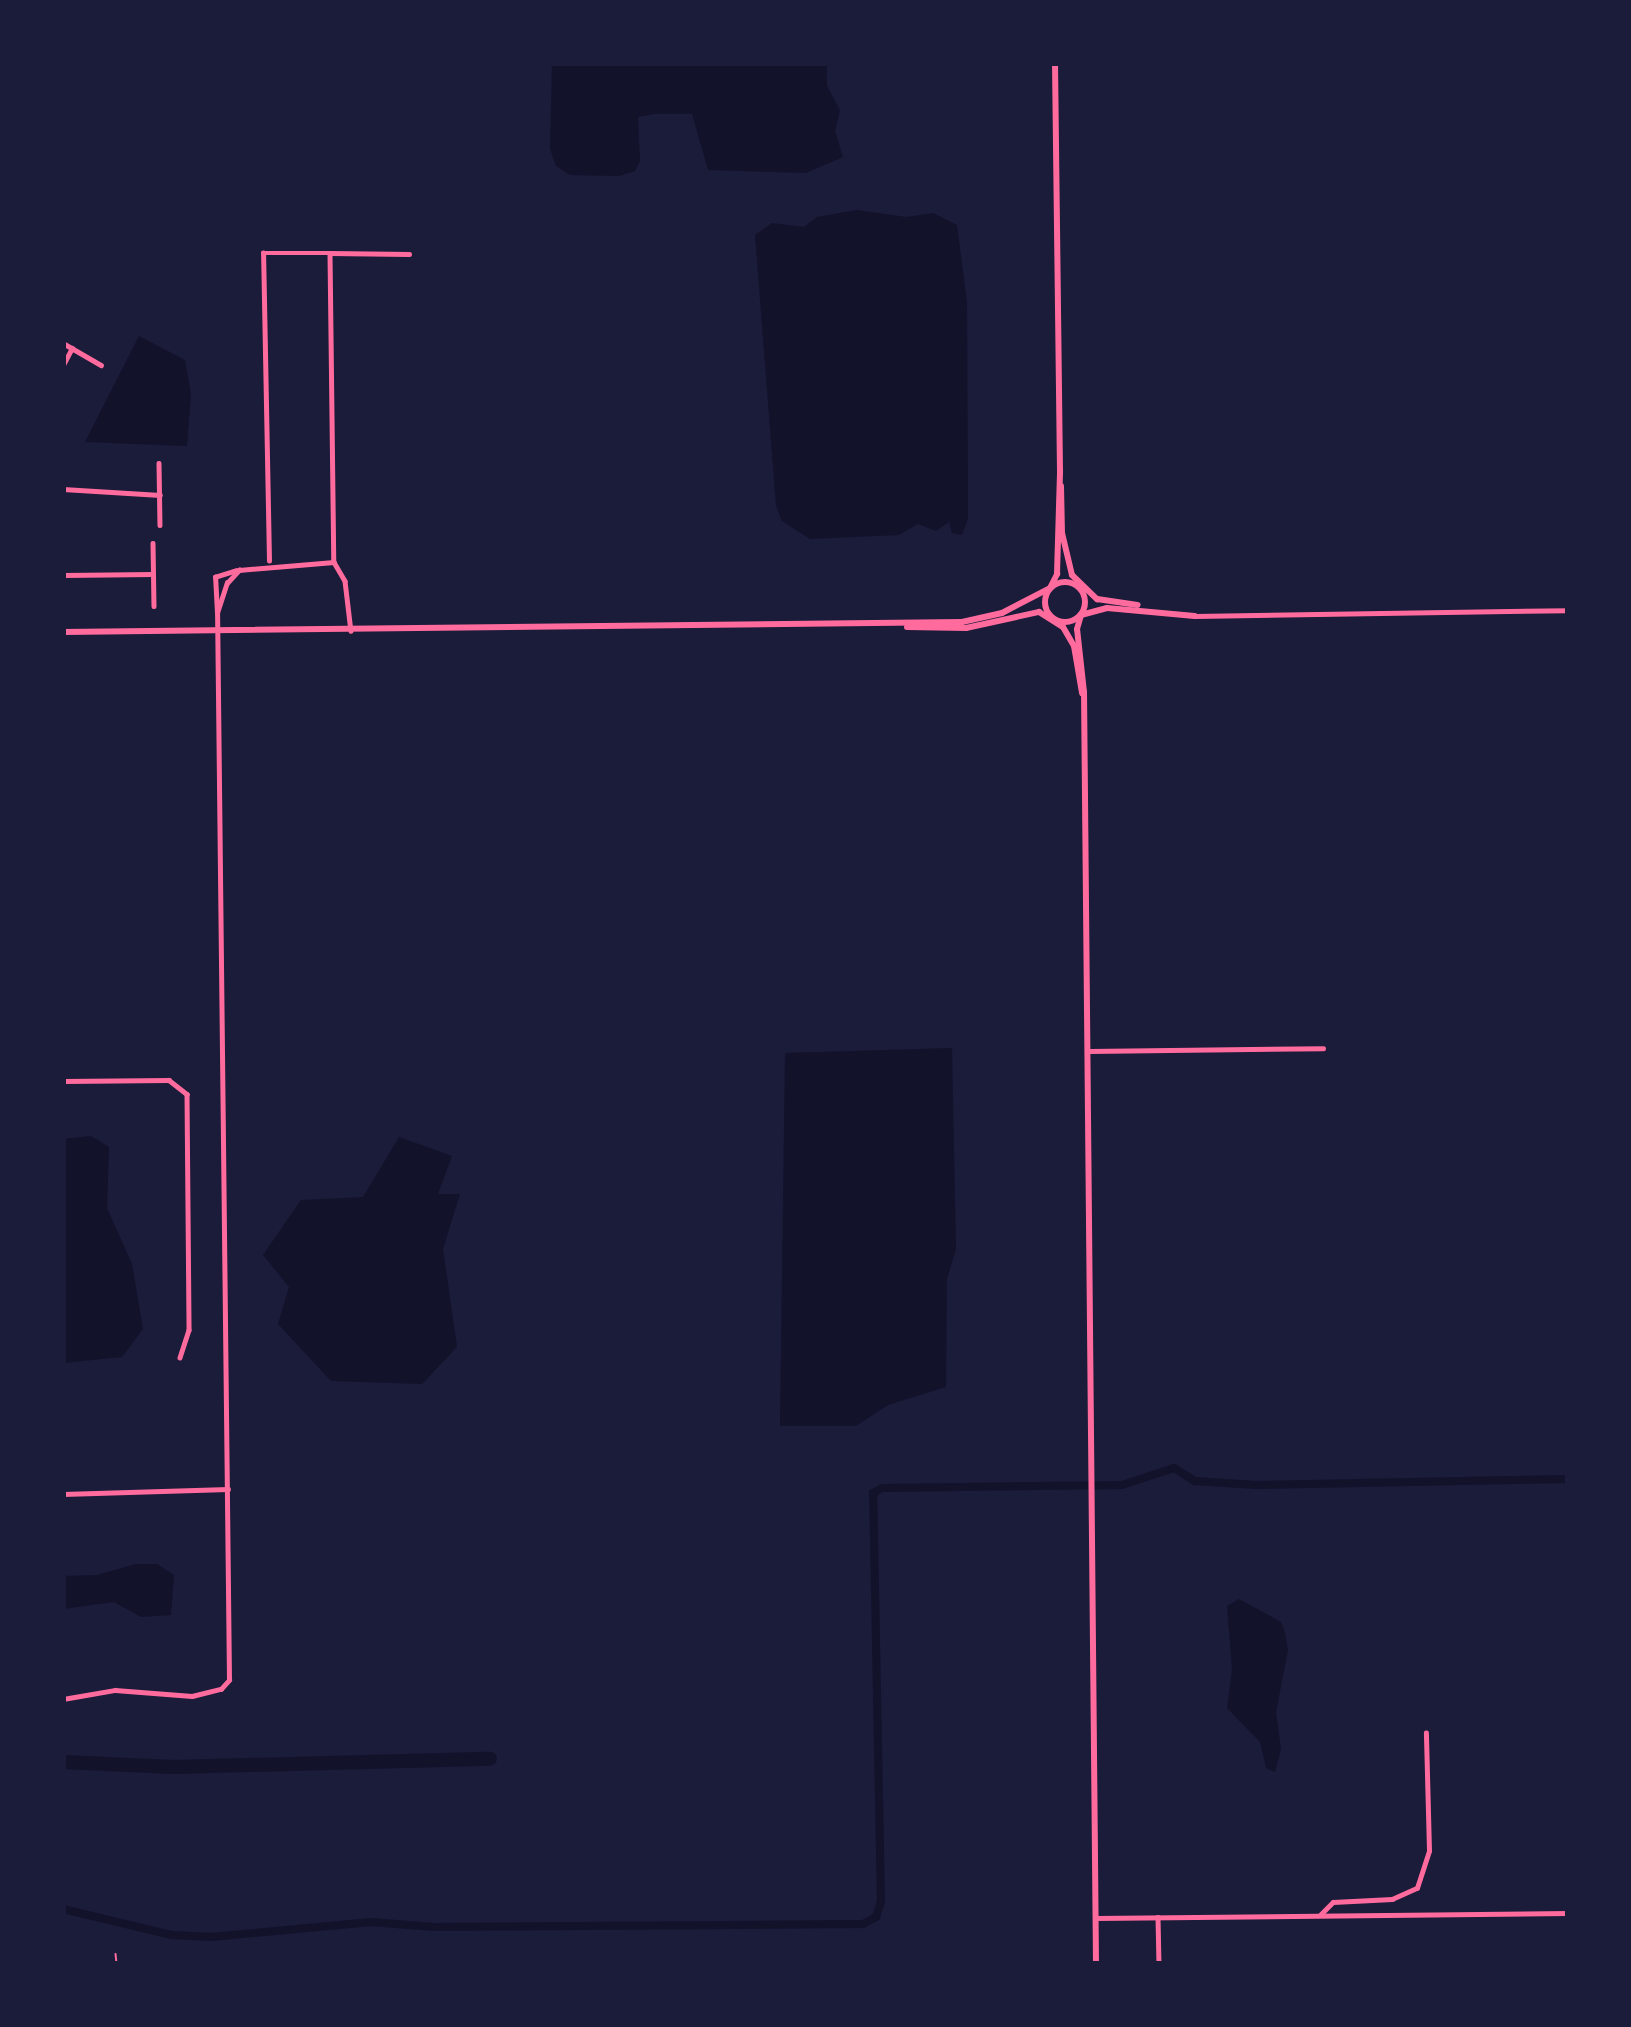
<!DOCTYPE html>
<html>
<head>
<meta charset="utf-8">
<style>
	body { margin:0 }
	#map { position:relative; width:1631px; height:2027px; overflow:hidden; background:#1b1b3a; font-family:Figtree,sans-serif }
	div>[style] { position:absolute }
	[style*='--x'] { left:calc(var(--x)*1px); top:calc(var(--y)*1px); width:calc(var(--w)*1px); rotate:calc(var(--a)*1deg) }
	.water>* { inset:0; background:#12122b }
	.canal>* { height:8px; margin:-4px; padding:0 4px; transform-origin:4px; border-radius:4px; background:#12122b }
	.river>* { height:14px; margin:-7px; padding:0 7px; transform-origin:7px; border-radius:7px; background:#12122b }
	.path>* { height:1.5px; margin:-0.75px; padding:0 0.75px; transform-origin:0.75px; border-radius:0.75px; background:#ff6b9d }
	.minor>* { height:4.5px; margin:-2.25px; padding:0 2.25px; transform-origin:2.25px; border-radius:2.25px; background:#ff6b9d }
	.tertiary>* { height:6px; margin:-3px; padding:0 3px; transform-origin:3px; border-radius:3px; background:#ff6b9d }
	.tertiary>.ring { margin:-3px; padding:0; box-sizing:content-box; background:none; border:6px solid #ff6b9d; border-radius:50% }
	span { translate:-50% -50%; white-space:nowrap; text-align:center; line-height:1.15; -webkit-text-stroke:12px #1b1b3a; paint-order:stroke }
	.frame { position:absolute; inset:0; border:66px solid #1b1b3a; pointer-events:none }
</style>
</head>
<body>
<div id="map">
	<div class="water">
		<i style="clip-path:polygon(552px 63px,827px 63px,827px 86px,840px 110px,835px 131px,843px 157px,806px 173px,708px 170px,692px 114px,654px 114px,638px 117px,640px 161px,635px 171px,619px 176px,570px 175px,556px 166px,550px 149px)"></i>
		<i style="clip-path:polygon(857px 210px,906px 217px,933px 213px,957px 225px,967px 302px,968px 519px,962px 535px,952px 533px,949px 522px,936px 531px,918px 524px,899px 535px,810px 539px,782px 521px,776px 506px,755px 235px,772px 223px,804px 227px,817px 217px)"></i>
		<i style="clip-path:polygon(139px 336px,185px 360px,191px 394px,187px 446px,85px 442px)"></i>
		<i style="clip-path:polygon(952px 1048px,956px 1249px,947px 1279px,946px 1387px,888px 1405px,856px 1426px,780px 1426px,785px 1053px)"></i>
		<i style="clip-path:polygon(91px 1136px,109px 1147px,107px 1208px,132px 1264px,143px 1329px,122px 1357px,63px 1363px,63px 1139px)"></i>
		<i style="clip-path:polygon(399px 1137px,452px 1156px,438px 1194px,460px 1194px,443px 1249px,457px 1347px,422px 1384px,331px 1381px,278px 1324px,289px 1287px,263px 1255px,301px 1200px,363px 1197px)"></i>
		<i style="clip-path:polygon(136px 1564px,157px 1564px,174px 1575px,171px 1615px,141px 1617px,114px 1602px,63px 1609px,63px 1576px,97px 1575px)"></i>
		<i style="clip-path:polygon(1239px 1599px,1281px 1622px,1285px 1633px,1288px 1650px,1276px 1712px,1281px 1749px,1275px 1772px,1266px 1768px,1260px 1742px,1227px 1708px,1232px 1669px,1227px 1606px)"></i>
	</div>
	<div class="canal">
		<i style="--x:63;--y:1909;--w:111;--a:13.5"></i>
		<i style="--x:171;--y:1935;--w:41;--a:2.8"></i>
		<i style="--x:212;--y:1937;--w:160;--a:-5.4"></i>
		<i style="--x:371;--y:1922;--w:63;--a:4.5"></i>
		<i style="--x:434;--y:1927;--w:429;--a:-0.4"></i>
		<i style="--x:863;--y:1924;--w:15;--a:-28"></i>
		<i style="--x:876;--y:1917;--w:16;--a:-72"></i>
		<i style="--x:881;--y:1902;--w:409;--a:-91.1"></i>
		<i style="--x:873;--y:1493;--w:10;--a:-29"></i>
		<i style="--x:882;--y:1488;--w:240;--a:-0.7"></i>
		<i style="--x:1122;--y:1485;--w:55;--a:-18.1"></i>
		<i style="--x:1174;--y:1468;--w:25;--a:32"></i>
		<i style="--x:1195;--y:1481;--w:61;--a:3.8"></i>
		<i style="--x:1256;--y:1485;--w:312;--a:-1.1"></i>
	</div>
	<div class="river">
		<i style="--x:63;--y:1762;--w:111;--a:2.6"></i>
		<i style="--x:174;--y:1767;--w:316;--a:-1.5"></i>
	</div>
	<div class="path">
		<i style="--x:116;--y:1954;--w:10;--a:84"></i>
	</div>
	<div class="minor">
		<i style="--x:330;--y:253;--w:79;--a:0.7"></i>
		<i style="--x:63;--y:343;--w:44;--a:30.1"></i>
		<i style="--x:63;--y:365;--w:19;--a:-62"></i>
		<i style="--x:159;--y:463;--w:62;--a:89.1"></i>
		<i style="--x:63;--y:489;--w:97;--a:3.5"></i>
		<i style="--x:153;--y:543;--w:63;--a:89.1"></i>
		<i style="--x:269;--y:561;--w:308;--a:-91.1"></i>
		<i style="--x:263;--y:253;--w:67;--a:0"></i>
		<i style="--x:330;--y:253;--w:309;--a:89.3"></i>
		<i style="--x:63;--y:575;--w:90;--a:-0.6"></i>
		<i style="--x:217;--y:613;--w:36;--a:-93"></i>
		<i style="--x:215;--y:577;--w:22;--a:-18"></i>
		<i style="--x:1195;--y:616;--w:373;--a:-0.9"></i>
		<i style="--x:1089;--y:1051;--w:234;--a:-0.7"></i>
		<i style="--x:63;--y:1081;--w:106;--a:-0.5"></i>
		<i style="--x:169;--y:1080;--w:23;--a:38"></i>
		<i style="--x:187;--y:1094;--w:236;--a:89.5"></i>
		<i style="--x:189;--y:1330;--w:29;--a:108"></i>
		<i style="--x:63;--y:1494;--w:165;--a:-1.7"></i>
		<i style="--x:63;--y:1699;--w:53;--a:-9.8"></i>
		<i style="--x:115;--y:1690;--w:77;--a:4.5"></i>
		<i style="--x:192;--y:1696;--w:30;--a:-14"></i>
		<i style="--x:221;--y:1689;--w:12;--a:-48"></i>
		<i style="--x:229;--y:1680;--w:1067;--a:-90.64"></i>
		<i style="--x:217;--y:613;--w:32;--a:-72"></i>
		<i style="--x:227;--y:583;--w:18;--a:-47"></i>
		<i style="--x:239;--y:570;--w:95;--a:-4.8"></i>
		<i style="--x:334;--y:562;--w:22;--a:60"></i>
		<i style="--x:345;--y:581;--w:50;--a:83.2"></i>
		<i style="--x:1320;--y:1915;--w:18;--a:-45"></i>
		<i style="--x:1333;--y:1902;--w:59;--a:-2.9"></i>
		<i style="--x:1392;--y:1899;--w:27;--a:-24"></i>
		<i style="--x:1417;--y:1888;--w:39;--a:-72"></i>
		<i style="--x:1429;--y:1851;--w:118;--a:-91.5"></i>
		<i style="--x:1158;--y:1917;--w:47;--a:88.8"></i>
		<i style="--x:1095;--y:1918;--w:473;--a:-0.6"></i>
	</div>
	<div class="tertiary">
		<i style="--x:1055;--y:63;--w:410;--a:89.3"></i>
		<i style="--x:1061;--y:486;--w:47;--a:88.8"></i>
		<i style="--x:1062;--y:533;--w:43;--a:76.6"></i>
		<i style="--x:1072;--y:575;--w:35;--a:44"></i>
		<i style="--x:1097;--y:599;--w:41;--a:8.3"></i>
		<i class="ring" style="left:1045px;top:582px;width:34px;height:34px"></i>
		<i style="--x:907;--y:627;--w:59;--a:1"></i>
		<i style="--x:966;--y:628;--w:75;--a:-12.4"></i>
		<i style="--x:1039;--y:612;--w:28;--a:32"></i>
		<i style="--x:1063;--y:627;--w:22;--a:60"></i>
		<i style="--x:1074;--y:646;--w:48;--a:80.3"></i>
		<i style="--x:63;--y:632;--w:899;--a:-0.64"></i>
		<i style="--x:962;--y:622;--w:41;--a:-12.7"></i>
		<i style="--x:1002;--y:613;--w:54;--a:-27.5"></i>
		<i style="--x:1050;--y:588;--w:16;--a:-63"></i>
		<i style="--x:1057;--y:574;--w:104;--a:-88.3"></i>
		<i style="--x:1096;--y:1964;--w:1272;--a:-90.54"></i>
		<i style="--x:1084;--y:692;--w:63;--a:-96.3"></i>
		<i style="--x:1077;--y:629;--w:15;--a:-74"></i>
		<i style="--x:1081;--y:615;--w:27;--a:-15"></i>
		<i style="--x:1107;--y:608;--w:88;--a:5.2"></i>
	</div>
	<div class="frame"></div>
</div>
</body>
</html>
